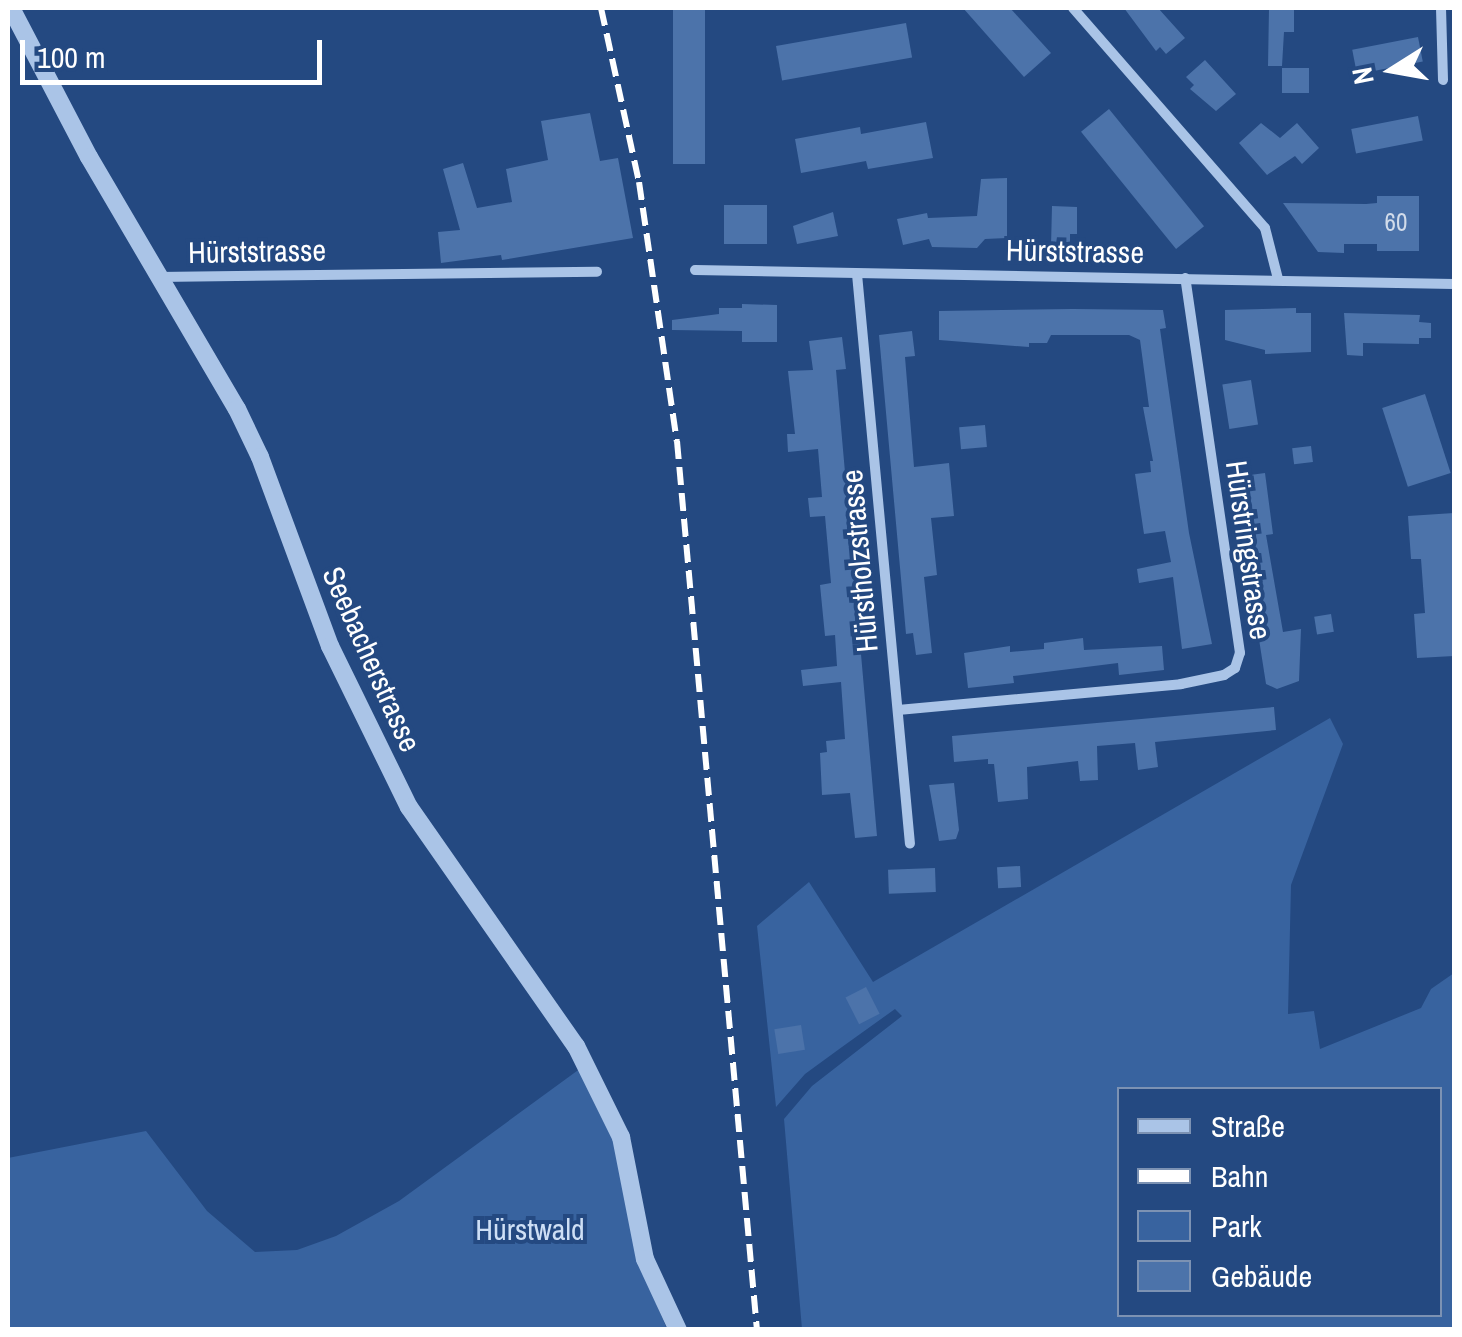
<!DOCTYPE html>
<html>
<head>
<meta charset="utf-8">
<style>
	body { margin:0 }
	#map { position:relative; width:1462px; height:1337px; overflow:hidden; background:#244981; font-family:"Archivo Narrow",sans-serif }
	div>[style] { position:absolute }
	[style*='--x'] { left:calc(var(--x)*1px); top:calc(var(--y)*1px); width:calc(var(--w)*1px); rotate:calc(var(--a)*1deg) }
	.green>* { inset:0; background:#38639f }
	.building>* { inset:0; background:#4c73aa; transform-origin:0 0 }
	.minor>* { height:10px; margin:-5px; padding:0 5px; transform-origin:5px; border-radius:5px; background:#aac4e7 }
	.tertiary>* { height:18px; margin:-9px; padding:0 9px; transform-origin:9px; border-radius:9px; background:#aac4e7 }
	.rail>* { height:6px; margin-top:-3px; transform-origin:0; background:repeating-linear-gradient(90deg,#fff 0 18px,transparent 0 26px) }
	span { translate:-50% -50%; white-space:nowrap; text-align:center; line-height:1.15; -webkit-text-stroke:8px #244981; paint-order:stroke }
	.number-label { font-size:25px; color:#d2dcea }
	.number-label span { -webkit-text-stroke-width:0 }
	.street-label { font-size:30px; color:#fff }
	.park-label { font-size:30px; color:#cedff5 }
	.frame { position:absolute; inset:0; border:10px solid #fff; pointer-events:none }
	.legend { position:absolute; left:1117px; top:1087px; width:325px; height:230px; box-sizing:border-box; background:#244981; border:2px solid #7c92b3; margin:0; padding:12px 18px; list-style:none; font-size:30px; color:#fff }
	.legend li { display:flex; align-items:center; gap:20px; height:50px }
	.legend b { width:50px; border:2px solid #7c92b3 }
	.north { position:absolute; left:1342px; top:20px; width:100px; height:100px; -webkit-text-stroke:8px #244981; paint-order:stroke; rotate:259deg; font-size:28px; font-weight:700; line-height:40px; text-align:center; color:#fff }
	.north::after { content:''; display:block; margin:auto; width:35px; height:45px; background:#fff; clip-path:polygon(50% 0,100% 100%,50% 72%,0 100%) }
	.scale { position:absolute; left:20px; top:40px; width:302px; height:45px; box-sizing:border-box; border:5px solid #fff; border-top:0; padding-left:12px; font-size:30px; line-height:35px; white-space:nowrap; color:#fff; -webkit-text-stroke:8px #244981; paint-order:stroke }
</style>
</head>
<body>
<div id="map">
	<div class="green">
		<i style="clip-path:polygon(evenodd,1330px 718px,1343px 744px,1291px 885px,1288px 1014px,1314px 1011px,1320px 1049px,1421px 1008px,1431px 989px,1454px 973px,1454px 1329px,802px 1329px,784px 1119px,812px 1086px,902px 1016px,895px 1009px,842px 1047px,805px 1074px,776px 1107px,757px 926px,809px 882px,873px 982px,1330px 718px,1120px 1090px,1440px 1090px,1440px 1314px,1120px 1314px,1120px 1090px)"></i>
		<i style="clip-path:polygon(581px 1068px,615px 1143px,641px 1268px,667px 1329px,8px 1329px,8px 1158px,146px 1131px,207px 1211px,255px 1252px,297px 1250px,336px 1236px,399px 1201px)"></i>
	</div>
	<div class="building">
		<i style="left:673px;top:8px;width:32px;height:156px"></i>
		<i style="clip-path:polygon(963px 8px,1010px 8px,1051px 53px,1024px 77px)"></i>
		<i style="clip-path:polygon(1124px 8px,1158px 8px,1185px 38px,1166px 54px,1160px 47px,1156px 51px)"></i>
		<i style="clip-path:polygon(1269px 8px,1294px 8px,1294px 32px,1284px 32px,1282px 66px,1268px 66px)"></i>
		<i style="left:906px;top:23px;width:35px;height:132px;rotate:80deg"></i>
		<i style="left:1418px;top:37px;width:25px;height:67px;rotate:79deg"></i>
		<i style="clip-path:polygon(1205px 60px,1236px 94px,1216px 111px,1190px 89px,1194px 85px,1186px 77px)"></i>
		<i style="left:1282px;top:68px;width:27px;height:25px"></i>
		<i style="left:1109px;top:109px;width:151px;height:36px;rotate:51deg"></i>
		<i style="clip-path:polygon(590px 113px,600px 161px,618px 158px,633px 238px,502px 260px,501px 255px,441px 263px,438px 232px,460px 230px,443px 169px,463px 163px,477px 208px,512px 202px,506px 169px,548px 160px,541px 121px)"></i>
		<i style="left:1418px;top:116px;width:25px;height:68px;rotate:79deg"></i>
		<i style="clip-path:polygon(926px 122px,933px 158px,868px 169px,866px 161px,801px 173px,795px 139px,860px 127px,861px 134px)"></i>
		<i style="clip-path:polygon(1261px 123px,1280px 138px,1297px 123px,1319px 148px,1302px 164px,1295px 156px,1267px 175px,1239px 143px)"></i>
		<i style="clip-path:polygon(1007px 178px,1007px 238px,985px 239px,977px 248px,932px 247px,929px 239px,903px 245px,897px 219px,927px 213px,928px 218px,977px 216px,981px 179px)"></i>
		<i style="clip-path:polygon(1377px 196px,1419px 196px,1419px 251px,1377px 251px,1377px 244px,1344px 244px,1344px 253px,1318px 252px,1283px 203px,1366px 204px,1377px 203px)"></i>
		<i style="left:724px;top:205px;width:43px;height:39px"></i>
		<i style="clip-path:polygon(1052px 206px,1077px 207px,1077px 234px,1070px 234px,1070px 246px,1051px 246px)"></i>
		<i style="clip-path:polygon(833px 212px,838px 236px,797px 244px,793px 226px)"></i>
		<i style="clip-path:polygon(742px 304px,777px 305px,777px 342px,742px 342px,742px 331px,672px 330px,672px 320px,719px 314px,719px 308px,742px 308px)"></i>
		<i style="clip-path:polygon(1296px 308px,1296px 313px,1311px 313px,1311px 352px,1265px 354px,1265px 350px,1225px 340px,1225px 310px)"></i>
		<i style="clip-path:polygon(1073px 309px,1163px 310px,1166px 328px,1160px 329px,1189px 533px,1212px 644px,1182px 649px,1173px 577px,1139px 583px,1137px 569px,1171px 562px,1165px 531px,1144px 534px,1135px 474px,1151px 472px,1150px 461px,1153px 461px,1143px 407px,1149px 407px,1140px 340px,1129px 335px,1051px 335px,1047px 343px,1029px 343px,1029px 347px,939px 340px,939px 311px)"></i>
		<i style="clip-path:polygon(1344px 313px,1420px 315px,1419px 322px,1431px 323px,1431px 338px,1419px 338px,1419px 344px,1363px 343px,1363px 356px,1347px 355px)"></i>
		<i style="clip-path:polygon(912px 331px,915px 356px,905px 357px,914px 467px,949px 463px,954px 516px,931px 518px,937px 575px,924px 577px,932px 653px,916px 655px,913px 633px,906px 634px,879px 335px)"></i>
		<i style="clip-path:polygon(842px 337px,846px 369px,836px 370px,877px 836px,855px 838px,850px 793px,822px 795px,820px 753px,827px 752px,826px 741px,845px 739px,841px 682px,803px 686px,801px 670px,837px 666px,835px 635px,825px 636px,820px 585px,831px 583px,825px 516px,810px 517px,808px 498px,822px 497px,818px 449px,788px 452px,787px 434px,795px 434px,788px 371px,813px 370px,809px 341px)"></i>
		<i style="left:1251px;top:380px;width:45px;height:29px;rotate:81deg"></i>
		<i style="left:1425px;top:394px;width:83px;height:45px;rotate:72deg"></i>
		<i style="left:985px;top:425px;width:22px;height:26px;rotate:85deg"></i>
		<i style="left:1311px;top:446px;width:16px;height:19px;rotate:83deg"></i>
		<i style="clip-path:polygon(1265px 473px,1273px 534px,1266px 535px,1283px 632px,1301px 629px,1299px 681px,1277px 689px,1266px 684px,1248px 569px,1257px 568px,1251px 537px,1244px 538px,1235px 477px)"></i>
		<i style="clip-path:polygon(1454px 513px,1454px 656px,1417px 658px,1414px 614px,1425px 613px,1421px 559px,1411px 559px,1408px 516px)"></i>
		<i style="left:1331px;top:614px;width:18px;height:17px;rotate:81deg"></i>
		<i style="clip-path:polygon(1083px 638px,1084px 650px,1162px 646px,1164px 670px,1119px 675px,1118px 663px,1013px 676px,1014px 683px,968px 688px,964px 653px,1010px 646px,1010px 652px,1044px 649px,1044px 643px)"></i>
		<i style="clip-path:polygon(1274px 707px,1276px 730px,1155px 742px,1158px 767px,1138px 770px,1135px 743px,1097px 746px,1098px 780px,1080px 781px,1078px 761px,1027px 767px,1028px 799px,998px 802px,994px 764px,988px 764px,988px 759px,954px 762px,952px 736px)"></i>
		<i style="clip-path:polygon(954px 783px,959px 830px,956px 839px,939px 841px,929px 785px)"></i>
		<i style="left:1020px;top:866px;width:21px;height:23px;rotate:87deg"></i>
		<i style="left:935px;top:868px;width:24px;height:47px;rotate:88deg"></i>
		<i style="left:866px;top:987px;width:30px;height:23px;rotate:63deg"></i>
		<i style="left:801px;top:1025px;width:25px;height:27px;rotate:81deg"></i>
	</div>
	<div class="minor">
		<i style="--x:1073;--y:8;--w:292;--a:48.9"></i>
		<i style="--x:1265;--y:228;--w:53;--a:75.7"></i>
		<i style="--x:1441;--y:8;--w:72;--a:88.4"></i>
		<i style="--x:695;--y:270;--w:759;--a:1.06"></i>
		<i style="--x:857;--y:274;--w:572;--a:84.69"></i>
		<i style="--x:158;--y:277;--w:439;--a:-0.7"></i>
		<i style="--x:898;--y:710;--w:284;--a:-5.2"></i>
		<i style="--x:1181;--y:684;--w:44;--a:-11.8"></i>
		<i style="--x:1224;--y:675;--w:13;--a:-32"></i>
		<i style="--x:1235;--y:668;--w:16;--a:-72"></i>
		<i style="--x:1240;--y:653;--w:379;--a:-98.3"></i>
	</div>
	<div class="tertiary">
		<i style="--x:11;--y:8;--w:168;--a:62.4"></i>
		<i style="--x:89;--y:157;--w:292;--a:59.6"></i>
		<i style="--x:237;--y:409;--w:53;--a:64.4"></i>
		<i style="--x:260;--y:457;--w:202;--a:69.7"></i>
		<i style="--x:330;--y:646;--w:179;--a:63.9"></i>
		<i style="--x:409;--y:807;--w:292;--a:55.1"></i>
		<i style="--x:576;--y:1046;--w:102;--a:63.7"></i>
		<i style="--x:621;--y:1137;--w:124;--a:78.9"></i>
		<i style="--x:645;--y:1259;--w:78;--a:65.1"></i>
	</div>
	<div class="rail">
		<i style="--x:601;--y:8;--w:178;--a:77.7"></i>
		<i style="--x:639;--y:182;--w:262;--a:81.7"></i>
		<i style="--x:677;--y:441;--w:893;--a:84.86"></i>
	</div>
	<div class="number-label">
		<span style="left:1396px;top:222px">60</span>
	</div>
	<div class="street-label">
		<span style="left:257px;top:251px;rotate:-1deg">Hürststrasse</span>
		<span style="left:1075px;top:251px;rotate:1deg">Hürststrasse</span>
		<span style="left:1249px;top:550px;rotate:82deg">Hürstringstrasse</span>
		<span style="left:859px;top:561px;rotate:-95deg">Hürstholzstrasse</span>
		<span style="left:372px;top:659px;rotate:66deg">Seebacherstrasse</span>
	</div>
	<div class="park-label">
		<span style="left:530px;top:1229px">Hürstwald</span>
	</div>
	<div class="frame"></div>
	<ul class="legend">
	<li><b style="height:12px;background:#aac4e7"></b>Straße</li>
	<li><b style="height:12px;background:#fff"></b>Bahn</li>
	<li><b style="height:28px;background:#38639f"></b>Park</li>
	<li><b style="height:28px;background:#4c73aa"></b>Gebäude</li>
	</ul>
	<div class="north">N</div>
	<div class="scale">100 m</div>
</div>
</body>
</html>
